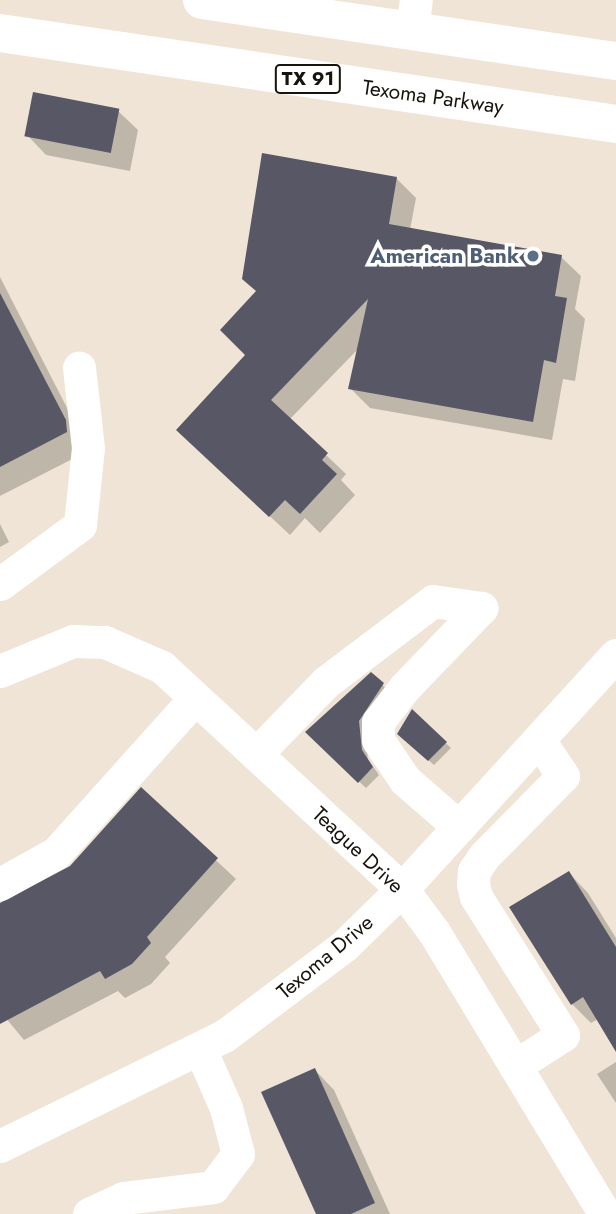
<!DOCTYPE html>
<html>
<head>
<meta charset="utf-8">
<style>
	body { margin:0 }
	#map { position:relative; width:616px; height:1214px; overflow:hidden; background:#efe4d5; font-family:Jost,sans-serif }
	div>[style] { position:absolute }
	[style*='--x'] { left:calc(var(--x)*1px); top:calc(var(--y)*1px); width:calc(var(--w)*1px); rotate:calc(var(--a)*1deg) }
	.shadow>* { inset:0; background:#0003 }
	.building>* { inset:0; background:#575766; transform-origin:0 0 }
	.minor>* { height:33px; margin:-16.5px; padding:0 16.5px; transform-origin:16.5px; border-radius:16.5px; background:#fff }
	.major>* { height:38px; margin:-19px; padding:0 19px; transform-origin:19px; border-radius:19px; background:#fff }
	.dots>* { width:19px; height:19px; translate:-50% -50%; box-sizing:border-box; border:4px solid #fff; border-radius:50% }
	span { translate:-50% -50%; white-space:nowrap; text-align:center; line-height:1.15; -webkit-text-stroke:7px #fff; paint-order:stroke }
	.shield-label span { padding:2px 5px; background:#fff; border:2px solid; border-radius:5px; -webkit-text-stroke-width:0 }
	.shield-label { font-size:19px; color:#17140e; font-weight:700 }
	.street-label { font-size:21px; color:#17140e }
	.service-label { font-size:21px; color:#4e5e75; font-weight:700 }
	.right { translate:-100% -50%; text-align:right }
</style>
</head>
<body>
<div id="map">
	<div class="shadow">
		<i style="clip-path:polygon(118px 111px,138px 130px,130px 171px,46px 155px,27px 135px)"></i>
		<i style="clip-path:polygon(396px 178px,416px 198px,410px 230px,561px 257px,581px 276px,575px 309px,585px 319px,575px 381px,563px 379px,552px 440px,370px 408px,350px 388px,359px 348px,289px 420px,346px 474px,341px 480px,355px 495px,320px 533px,305px 518px,290px 535px,198px 449px,248px 355px)"></i>
		<i style="clip-path:polygon(0 277px,84px 441px,86px 452px,0 496px)"></i>
		<i style="clip-path:polygon(0 524px,9px 542px,0 547px)"></i>
		<i style="clip-path:polygon(371px 674px,389px 691px,365px 729px,368px 759px,379px 775px,366px 788px,307px 732px)"></i>
		<i style="clip-path:polygon(412px 712px,451px 748px,434px 765px,399px 734px)"></i>
		<i style="clip-path:polygon(141px 790px,236px 879px,165px 957px,170px 963px,151px 984px,125px 998px,118px 991px,24px 1040px,0 1011px,0 905px,67px 871px)"></i>
		<i style="clip-path:polygon(569px 873px,588px 893px,616px 938px,616px 1049px,598px 1019px,591px 1023px,572px 1004px)"></i>
		<i style="clip-path:polygon(616px 1062px,616px 1103px,597px 1074px)"></i>
		<i style="clip-path:polygon(315px 1070px,334px 1090px,390px 1214px,318px 1214px)"></i>
	</div>
	<div class="building">
		<i style="left:33px;top:92px;width:88px;height:45px;rotate:11deg"></i>
		<i style="clip-path:polygon(262px 153px,397px 177px,389px 224px,562px 255px,555px 296px,567px 298px,556px 363px,544px 360px,533px 422px,348px 389px,368px 299px,271px 400px,328px 453px,322px 460px,337px 474px,300px 514px,285px 500px,269px 517px,176px 430px,245px 355px,220px 330px,256px 291px,242px 279px)"></i>
		<i style="clip-path:polygon(0 293px,66px 420px,67px 432px,0 467px)"></i>
		<i style="clip-path:polygon(371px 672px,384px 683px,359px 721px,362px 750px,373px 767px,358px 783px,305px 732px)"></i>
		<i style="clip-path:polygon(412px 709px,447px 742px,428px 761px,397px 734px)"></i>
		<i style="clip-path:polygon(141px 787px,218px 858px,147px 937px,151px 943px,132px 964px,105px 979px,100px 971px,0 1024px,0 903px,70px 866px)"></i>
		<i style="clip-path:polygon(569px 871px,616px 947px,616px 1052px,583px 997px,571px 1005px,509px 907px)"></i>
		<i style="clip-path:polygon(315px 1068px,375px 1203px,351px 1214px,316px 1214px,261px 1092px)"></i>
	</div>
	<div class="minor">
		<i style="--x:412;--y:31;--w:31;--a:-83"></i>
		<i style="--x:0;--y:584;--w:99;--a:-36.4"></i>
		<i style="--x:80;--y:525;--w:77;--a:-84.1"></i>
		<i style="--x:88;--y:448;--w:81;--a:-96.4"></i>
		<i style="--x:0;--y:671;--w:79;--a:-22.3"></i>
		<i style="--x:73;--y:641;--w:32;--a:2"></i>
		<i style="--x:105;--y:642;--w:62;--a:23.7"></i>
		<i style="--x:162;--y:667;--w:327;--a:42.8"></i>
		<i style="--x:402;--y:889;--w:54;--a:53.3"></i>
		<i style="--x:434;--y:932;--w:330;--a:58.8"></i>
		<i style="--x:256;--y:754;--w:100;--a:-45.8"></i>
		<i style="--x:326;--y:682;--w:134;--a:-37.1"></i>
		<i style="--x:433;--y:601;--w:49;--a:8.3"></i>
		<i style="--x:459;--y:827;--w:72;--a:-139"></i>
		<i style="--x:405;--y:780;--w:48;--a:-124"></i>
		<i style="--x:378;--y:740;--w:18;--a:-90"></i>
		<i style="--x:378;--y:722;--w:44;--a:-52.4"></i>
		<i style="--x:405;--y:687;--w:110;--a:-46.1"></i>
		<i style="--x:0;--y:884;--w:64;--a:-29"></i>
		<i style="--x:56;--y:853;--w:208;--a:-48.1"></i>
		<i style="--x:515;--y:1066;--w:57;--a:-32.9"></i>
		<i style="--x:563;--y:1035;--w:163;--a:-122.2"></i>
		<i style="--x:476;--y:897;--w:13;--a:-103"></i>
		<i style="--x:473;--y:884;--w:13;--a:-86"></i>
		<i style="--x:474;--y:871;--w:18;--a:-56"></i>
		<i style="--x:484;--y:856;--w:112;--a:-45.4"></i>
		<i style="--x:563;--y:776;--w:43;--a:-123.7"></i>
		<i style="--x:0;--y:1146;--w:250;--a:-26.2"></i>
		<i style="--x:224;--y:1036;--w:151;--a:-36.9"></i>
		<i style="--x:345;--y:945;--w:80;--a:-44.5"></i>
		<i style="--x:402;--y:889;--w:317;--a:-47.6"></i>
		<i style="--x:89;--y:1214;--w:38;--a:-25"></i>
		<i style="--x:124;--y:1198;--w:90;--a:-7"></i>
		<i style="--x:213;--y:1187;--w:41;--a:-52.9"></i>
		<i style="--x:238;--y:1154;--w:48;--a:-104.6"></i>
		<i style="--x:226;--y:1108;--w:64;--a:-113.8"></i>
	</div>
	<div class="major">
		<i style="--x:202;--y:0;--w:418;--a:8.4"></i>
		<i style="--x:0;--y:33;--w:623;--a:8.4"></i>
	</div>
	<div class="dots">
		<i style="left:533px;top:256px;background:#5c6f8a"></i>
	</div>
	<div class="shield-label">
		<span style="left:308px;top:79px">TX 91</span>
	</div>
	<div class="street-label">
		<span style="left:433px;top:97px;rotate:8deg">Texoma Parkway</span>
		<span style="left:358px;top:850px;rotate:43deg">Teague Drive</span>
		<span style="left:325px;top:957px;rotate:-40deg">Texoma Drive</span>
	</div>
	<div class="service-label">
		<span class="right" style="left:519px;top:256px">American Bank</span>
	</div>
</div>
</body>
</html>
